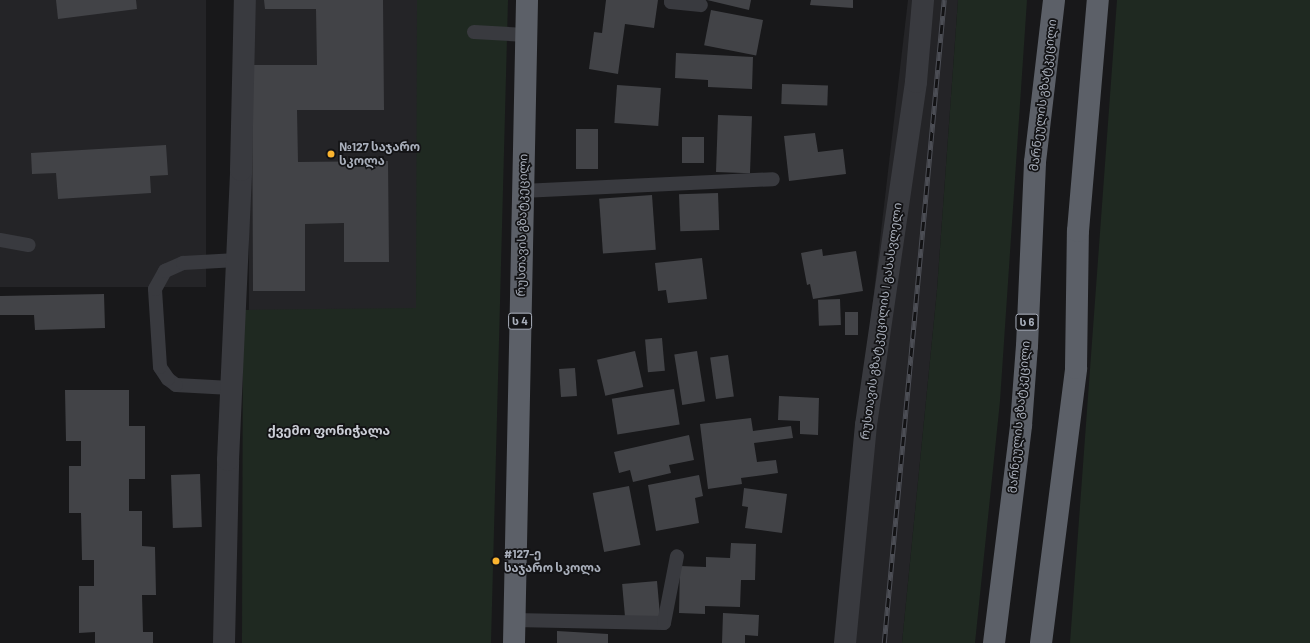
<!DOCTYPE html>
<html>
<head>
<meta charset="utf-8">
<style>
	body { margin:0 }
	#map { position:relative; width:1310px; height:643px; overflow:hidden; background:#18181a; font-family:Barlow,"Noto Sans Georgian",sans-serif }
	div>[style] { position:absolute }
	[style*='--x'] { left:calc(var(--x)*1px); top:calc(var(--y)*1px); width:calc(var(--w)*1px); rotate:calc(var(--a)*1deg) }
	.built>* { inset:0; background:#242427; transform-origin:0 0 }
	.green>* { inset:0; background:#1f2921 }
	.building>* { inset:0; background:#424347; transform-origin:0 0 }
	.service>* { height:14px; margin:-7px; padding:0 7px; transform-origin:7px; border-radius:7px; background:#393a3f }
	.minor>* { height:22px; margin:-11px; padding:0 11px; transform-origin:11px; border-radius:11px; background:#393a3f }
	.trunk>* { height:22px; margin:-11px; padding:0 11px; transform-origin:11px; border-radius:11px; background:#5c6068 }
	.rail>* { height:4.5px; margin-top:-2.25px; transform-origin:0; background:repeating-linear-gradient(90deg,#131315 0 9px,#4c4e55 0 18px); box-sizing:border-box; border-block:1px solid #4c4e55 }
	.dots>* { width:11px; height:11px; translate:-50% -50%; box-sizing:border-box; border:2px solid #131315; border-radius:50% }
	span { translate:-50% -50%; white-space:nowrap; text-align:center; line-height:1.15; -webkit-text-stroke:3.5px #131315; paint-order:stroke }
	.shield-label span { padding:1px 3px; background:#131315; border:1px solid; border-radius:3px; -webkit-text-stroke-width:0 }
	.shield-label { font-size:11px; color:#a9afbb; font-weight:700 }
	.street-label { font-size:12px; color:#a9afbb }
	.poi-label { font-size:12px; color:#a9afbb; font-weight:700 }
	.left { translate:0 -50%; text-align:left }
	.neighbourhood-label { font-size:13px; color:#cbced6; font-weight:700 }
</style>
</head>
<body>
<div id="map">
	<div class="built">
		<i style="left:0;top:0;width:206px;height:287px"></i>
		<i style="left:249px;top:0;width:168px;height:310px"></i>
		<i style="clip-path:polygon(908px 0,958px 0,937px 290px,902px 643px,847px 643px,858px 429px)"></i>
	</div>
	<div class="green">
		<i style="clip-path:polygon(417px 0,508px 0,491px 643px,242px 643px,243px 310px,416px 308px)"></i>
		<i style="clip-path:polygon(958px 0,1027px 0,1000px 401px,975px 643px,902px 643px,937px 290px)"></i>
		<i style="clip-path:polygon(1117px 0,1310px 0,1310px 643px,1070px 643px)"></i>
	</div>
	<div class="building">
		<i style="clip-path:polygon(56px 0,136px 0,137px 9px,58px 19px)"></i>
		<i style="clip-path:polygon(264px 0,383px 0,384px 110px,297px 110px,298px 162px,388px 161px,389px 262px,344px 262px,344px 223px,305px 224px,305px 291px,253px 291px,252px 65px,317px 65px,316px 9px,265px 9px)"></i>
		<i style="clip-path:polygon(606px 0,658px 0,654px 28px,625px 24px,618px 74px,589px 69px,594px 32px,602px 33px)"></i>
		<i style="clip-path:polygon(707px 0,751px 0,749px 10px)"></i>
		<i style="clip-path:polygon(811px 0,853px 0,853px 8px,810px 5px)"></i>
		<i style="left:711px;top:10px;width:53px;height:36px;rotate:11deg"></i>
		<i style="clip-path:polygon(676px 53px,753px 57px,752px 89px,708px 87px,708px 80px,675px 78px)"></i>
		<i style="left:782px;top:84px;width:46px;height:20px;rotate:2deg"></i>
		<i style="left:617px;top:85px;width:44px;height:38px;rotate:4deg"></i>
		<i style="left:718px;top:115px;width:34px;height:57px;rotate:2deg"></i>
		<i style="left:576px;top:129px;width:22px;height:40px"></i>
		<i style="clip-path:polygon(815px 133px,818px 152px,843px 149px,846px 174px,789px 181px,784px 136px)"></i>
		<i style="left:682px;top:137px;width:22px;height:26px"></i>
		<i style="clip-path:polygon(166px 145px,168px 175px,150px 176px,151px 193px,58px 199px,56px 173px,32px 174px,31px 153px)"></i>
		<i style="left:718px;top:193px;width:37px;height:39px;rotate:88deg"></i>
		<i style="left:652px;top:195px;width:55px;height:53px;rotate:86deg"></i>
		<i style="clip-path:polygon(822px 249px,823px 256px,856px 251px,863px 291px,813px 299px,810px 284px,807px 285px,801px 253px)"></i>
		<i style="clip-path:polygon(702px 258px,707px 299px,668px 303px,666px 290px,658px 291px,655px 263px)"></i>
		<i style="clip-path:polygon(104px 294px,105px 328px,35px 330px,34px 315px,0 315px,0 296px)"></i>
		<i style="left:840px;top:299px;width:26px;height:22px;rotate:88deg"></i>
		<i style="left:845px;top:312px;width:13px;height:23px"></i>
		<i style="left:662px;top:338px;width:33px;height:17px;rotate:85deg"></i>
		<i style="left:635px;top:351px;width:37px;height:39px;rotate:77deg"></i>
		<i style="left:697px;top:351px;width:51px;height:23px;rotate:81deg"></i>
		<i style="left:728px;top:355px;width:42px;height:18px;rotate:82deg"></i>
		<i style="left:575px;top:368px;width:28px;height:16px;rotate:86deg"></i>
		<i style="left:674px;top:389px;width:36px;height:63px;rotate:81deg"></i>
		<i style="clip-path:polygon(65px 390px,129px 390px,129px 426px,145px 426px,145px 479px,129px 479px,129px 511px,142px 511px,142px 546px,155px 547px,156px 595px,142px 595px,143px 632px,153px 632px,153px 643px,95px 643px,95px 632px,79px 633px,79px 586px,94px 586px,94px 560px,82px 560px,81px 513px,69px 513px,69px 466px,81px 466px,81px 441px,66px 441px)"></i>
		<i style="clip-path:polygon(779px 396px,819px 398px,818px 435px,800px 434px,800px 421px,778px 420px)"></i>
		<i style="clip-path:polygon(751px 418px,753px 431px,791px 426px,793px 438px,754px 443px,757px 462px,776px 460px,778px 473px,741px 478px,742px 484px,708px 489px,700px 424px)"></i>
		<i style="clip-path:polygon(689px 435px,694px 460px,669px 465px,671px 473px,633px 482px,630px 470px,619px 473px,614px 452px)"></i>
		<i style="left:200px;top:474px;width:53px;height:29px;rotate:88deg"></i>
		<i style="clip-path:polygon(699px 475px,703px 496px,695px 498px,699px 523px,656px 531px,648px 485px)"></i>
		<i style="left:629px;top:486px;width:60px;height:37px;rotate:79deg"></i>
		<i style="clip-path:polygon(744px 488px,787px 494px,782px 533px,745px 528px,748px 507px,742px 506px)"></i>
		<i style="clip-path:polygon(731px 543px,756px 544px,755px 580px,741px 580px,740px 607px,705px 606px,705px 614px,679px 613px,680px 566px,706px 567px,706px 557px,730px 558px)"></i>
		<i style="left:657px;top:581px;width:35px;height:35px;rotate:85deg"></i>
		<i style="clip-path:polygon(723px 613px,759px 615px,758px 636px,745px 635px,745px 643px,722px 643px)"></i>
		<i style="clip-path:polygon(557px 631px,608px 634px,608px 643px,557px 643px)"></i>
	</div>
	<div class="service">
		<i style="--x:671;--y:0;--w:2;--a:90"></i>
		<i style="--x:671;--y:2;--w:30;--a:6"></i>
		<i style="--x:474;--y:32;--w:52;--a:3.3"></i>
		<i style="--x:522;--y:191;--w:251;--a:-2.7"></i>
		<i style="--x:0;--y:240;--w:29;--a:10"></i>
		<i style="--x:231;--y:388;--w:55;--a:-176.9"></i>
		<i style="--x:176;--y:385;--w:10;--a:-143"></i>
		<i style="--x:168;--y:379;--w:14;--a:-124"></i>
		<i style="--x:160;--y:367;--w:78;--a:-93.7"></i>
		<i style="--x:155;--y:289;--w:21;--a:-61"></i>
		<i style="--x:165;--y:271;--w:20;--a:-24"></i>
		<i style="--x:183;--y:263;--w:54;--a:-3.2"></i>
		<i style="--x:514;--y:620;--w:150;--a:1.1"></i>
		<i style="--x:664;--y:623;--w:68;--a:-79"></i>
	</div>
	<div class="minor">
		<i style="--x:224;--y:643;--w:183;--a:-88.7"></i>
		<i style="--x:228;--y:460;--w:290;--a:-87.4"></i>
		<i style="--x:241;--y:170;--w:170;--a:-88.7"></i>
		<i style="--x:845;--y:643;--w:219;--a:-84.5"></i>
		<i style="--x:866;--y:425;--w:347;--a:-81.7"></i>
		<i style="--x:916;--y:82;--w:82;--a:-85.1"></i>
	</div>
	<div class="trunk">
		<i style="--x:514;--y:643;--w:643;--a:-88.84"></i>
		<i style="--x:994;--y:643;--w:220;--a:-82.9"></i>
		<i style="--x:1021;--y:425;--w:79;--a:-85.7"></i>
		<i style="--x:1027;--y:346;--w:184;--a:-87.5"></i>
		<i style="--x:1035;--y:162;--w:163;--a:-83.3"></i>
		<i style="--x:1041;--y:643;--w:277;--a:-82.7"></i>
		<i style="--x:1076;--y:368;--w:137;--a:-89.2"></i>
		<i style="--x:1078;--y:231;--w:232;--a:-85.1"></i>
	</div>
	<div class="rail">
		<i style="--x:884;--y:643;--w:646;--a:-84.67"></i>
	</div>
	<div class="dots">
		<i style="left:331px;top:154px;background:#fbb42f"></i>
		<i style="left:496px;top:561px;background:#fbb42f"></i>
	</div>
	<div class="shield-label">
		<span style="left:520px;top:321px">ს 4</span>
		<span style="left:1027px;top:322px">ს 6</span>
	</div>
	<div class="street-label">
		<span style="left:1043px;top:95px;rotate:-83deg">მარნეულის გზატკეცილი</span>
		<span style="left:522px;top:225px;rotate:-89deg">რუსთავის გზატკეცილი</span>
		<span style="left:881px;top:321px;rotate:-82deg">რუსთავის გზატკეცილის I გასასვლელი</span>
		<span style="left:1019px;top:417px;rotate:-85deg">მარნეულის გზატკეცილი</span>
	</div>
	<div class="poi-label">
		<span class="left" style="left:339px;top:154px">№127 საჯარო<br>სკოლა</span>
		<span class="left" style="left:504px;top:561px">#127-ე<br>საჯარო სკოლა</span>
	</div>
	<div class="neighbourhood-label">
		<span style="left:329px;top:430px">ქვემო ფონიჭალა</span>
	</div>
</div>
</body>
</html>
